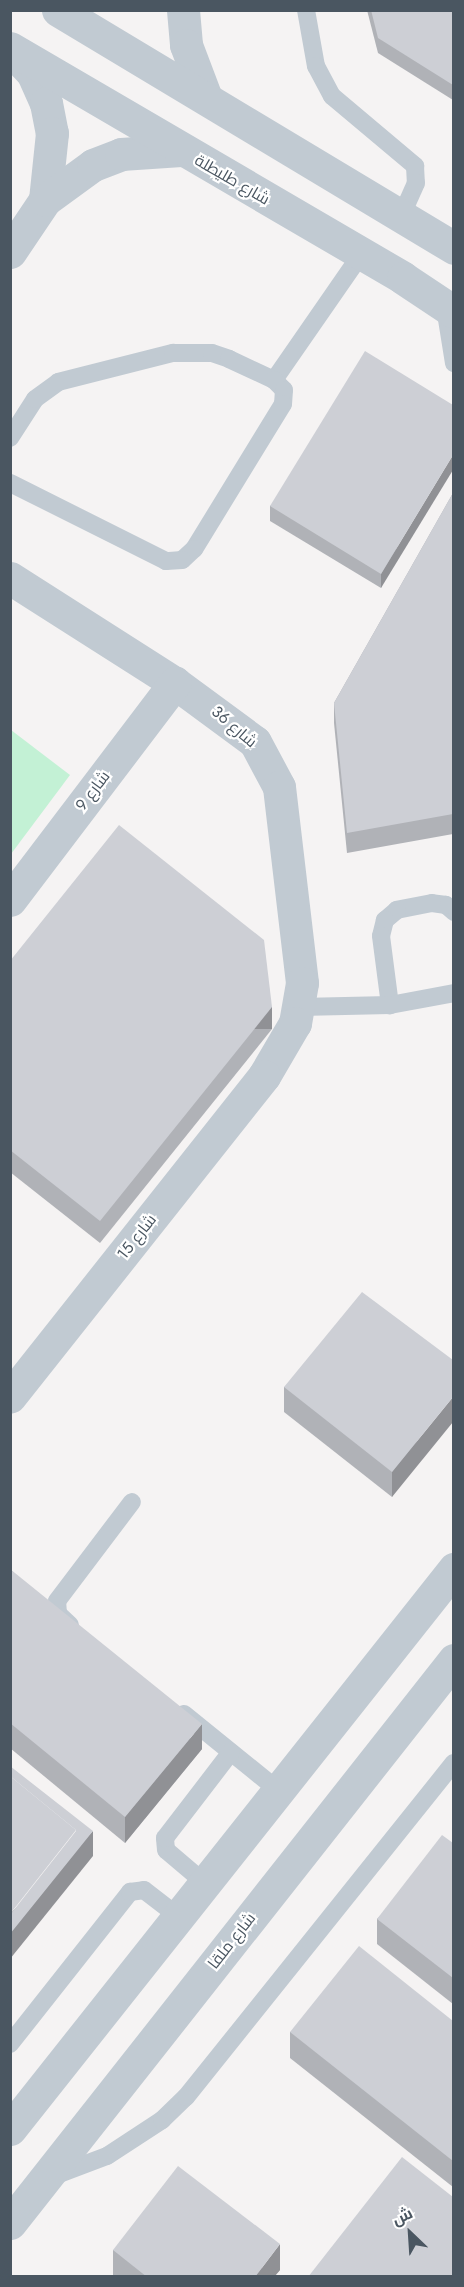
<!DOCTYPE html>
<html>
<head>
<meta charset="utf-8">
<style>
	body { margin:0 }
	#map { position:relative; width:464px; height:2287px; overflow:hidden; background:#f5f3f3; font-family:Jost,Cairo,sans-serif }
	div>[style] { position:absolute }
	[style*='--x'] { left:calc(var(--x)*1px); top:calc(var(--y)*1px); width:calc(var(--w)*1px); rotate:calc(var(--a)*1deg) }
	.green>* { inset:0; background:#c3f1d5 }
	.service>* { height:18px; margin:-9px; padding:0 9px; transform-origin:9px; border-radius:9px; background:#c1cad2 }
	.minor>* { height:33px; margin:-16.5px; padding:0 16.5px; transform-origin:16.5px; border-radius:16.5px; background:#c1cad2 }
	.tertiary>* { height:33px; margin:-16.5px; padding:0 16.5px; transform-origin:16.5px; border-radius:16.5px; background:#c1cad2 }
	.wall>* { inset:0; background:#b0b2b7 }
	.shaded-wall>* { inset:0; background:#909195; transform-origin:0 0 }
	.building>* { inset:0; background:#cdcfd5 }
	span { translate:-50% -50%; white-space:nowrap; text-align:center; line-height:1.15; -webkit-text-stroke:4.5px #fff; paint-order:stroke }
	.street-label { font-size:16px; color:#4a5661 }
	.frame { position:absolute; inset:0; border:12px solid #4a5661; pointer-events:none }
	.north { position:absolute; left:380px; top:2203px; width:60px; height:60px; -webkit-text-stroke:4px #fff; paint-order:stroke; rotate:335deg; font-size:16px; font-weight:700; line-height:24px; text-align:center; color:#4a5661 }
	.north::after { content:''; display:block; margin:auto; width:21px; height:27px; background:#4a5661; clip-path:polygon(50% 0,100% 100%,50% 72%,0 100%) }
</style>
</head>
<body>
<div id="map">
	<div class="green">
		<i style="clip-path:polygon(11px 730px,70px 775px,11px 854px,10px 854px)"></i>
	</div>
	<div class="service">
		<i style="--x:306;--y:10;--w:57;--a:79.9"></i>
		<i style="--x:316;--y:66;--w:34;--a:62"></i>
		<i style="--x:332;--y:96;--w:109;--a:40.1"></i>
		<i style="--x:415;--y:166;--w:17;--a:87"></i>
		<i style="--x:416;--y:183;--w:36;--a:114"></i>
		<i style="--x:445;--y:307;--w:57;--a:80.9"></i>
		<i style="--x:274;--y:380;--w:151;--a:-55.3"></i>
		<i style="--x:10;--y:438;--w:46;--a:-57.3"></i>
		<i style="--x:35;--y:399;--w:29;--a:-36"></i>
		<i style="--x:58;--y:382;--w:119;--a:-14.2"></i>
		<i style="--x:173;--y:353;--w:39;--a:0"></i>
		<i style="--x:212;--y:353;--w:18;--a:19"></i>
		<i style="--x:229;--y:359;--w:50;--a:25"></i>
		<i style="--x:274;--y:380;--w:14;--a:45"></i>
		<i style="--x:284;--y:390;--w:14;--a:94"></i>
		<i style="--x:283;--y:404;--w:170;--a:121.5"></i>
		<i style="--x:194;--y:549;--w:16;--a:137"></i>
		<i style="--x:182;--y:560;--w:16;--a:176"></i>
		<i style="--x:166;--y:561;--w:174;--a:-153.4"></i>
		<i style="--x:454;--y:912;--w:11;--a:-139"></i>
		<i style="--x:446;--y:905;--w:14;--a:-172"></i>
		<i style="--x:432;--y:903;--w:36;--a:169"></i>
		<i style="--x:397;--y:910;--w:16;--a:140"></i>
		<i style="--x:385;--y:920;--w:16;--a:104"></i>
		<i style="--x:381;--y:936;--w:70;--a:82.6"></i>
		<i style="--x:390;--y:1005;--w:65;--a:-10.6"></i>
		<i style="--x:300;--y:1007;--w:90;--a:-1.3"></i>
		<i style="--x:70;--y:1625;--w:16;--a:-137"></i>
		<i style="--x:58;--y:1614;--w:13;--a:-94"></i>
		<i style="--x:57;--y:1601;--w:124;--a:-52.9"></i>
		<i style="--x:184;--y:1714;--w:121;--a:39"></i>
		<i style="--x:206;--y:1884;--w:52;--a:-139.6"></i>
		<i style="--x:166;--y:1850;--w:12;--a:-95"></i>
		<i style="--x:165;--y:1838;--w:108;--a:-52.5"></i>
		<i style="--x:10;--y:2044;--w:194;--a:-51.7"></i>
		<i style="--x:130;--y:1892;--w:14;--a:-8"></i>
		<i style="--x:144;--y:1890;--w:44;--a:37.6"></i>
		<i style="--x:51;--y:2177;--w:60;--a:-20.6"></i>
		<i style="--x:107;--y:2156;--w:66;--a:-33.2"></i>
		<i style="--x:162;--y:2120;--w:33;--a:-44"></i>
		<i style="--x:186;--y:2097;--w:428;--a:-51.3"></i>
	</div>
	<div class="minor">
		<i style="--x:183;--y:10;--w:35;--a:85"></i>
		<i style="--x:186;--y:45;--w:57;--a:69.3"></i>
		<i style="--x:10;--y:49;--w:34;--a:47"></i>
		<i style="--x:33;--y:74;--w:32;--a:66"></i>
		<i style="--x:46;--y:103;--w:31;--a:79"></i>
		<i style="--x:52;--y:133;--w:67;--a:96"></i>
		<i style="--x:10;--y:252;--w:63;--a:-56.1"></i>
		<i style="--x:45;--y:200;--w:59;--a:-36.1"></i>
		<i style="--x:93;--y:165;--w:30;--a:-21"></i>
		<i style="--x:121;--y:154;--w:60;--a:-3.8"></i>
		<i style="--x:10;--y:578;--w:196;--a:32.5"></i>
		<i style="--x:175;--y:683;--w:99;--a:36.4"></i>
		<i style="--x:255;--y:742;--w:51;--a:61.9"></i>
		<i style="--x:279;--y:787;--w:197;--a:83.3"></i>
		<i style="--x:302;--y:983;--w:41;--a:99.9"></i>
		<i style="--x:295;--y:1023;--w:61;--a:120.3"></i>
		<i style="--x:264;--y:1076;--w:409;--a:128.4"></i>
		<i style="--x:10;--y:900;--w:273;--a:-52.8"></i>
	</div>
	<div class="tertiary">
		<i style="--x:58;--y:10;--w:462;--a:31"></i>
		<i style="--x:10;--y:48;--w:455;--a:30.3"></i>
		<i style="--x:403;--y:278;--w:61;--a:33.7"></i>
		<i style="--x:10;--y:2129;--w:715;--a:-51.59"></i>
		<i style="--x:10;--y:2223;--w:717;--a:-51.74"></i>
	</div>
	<div class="wall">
		<i style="clip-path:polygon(367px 10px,453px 10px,453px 100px,378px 53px)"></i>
		<i style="clip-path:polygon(453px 405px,381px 588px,270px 521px,270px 506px)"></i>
		<i style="clip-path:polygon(453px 493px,453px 834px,347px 853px,334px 723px,334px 703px)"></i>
		<i style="clip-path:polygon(10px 961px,272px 1029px,100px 1243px,10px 1172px)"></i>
		<i style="clip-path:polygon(453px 1360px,392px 1497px,284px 1412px,284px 1387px)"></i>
		<i style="clip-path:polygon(10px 1569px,202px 1749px,125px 1843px,10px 1748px)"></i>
		<i style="clip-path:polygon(453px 1843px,453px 2004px,377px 1944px,377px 1919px)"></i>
		<i style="clip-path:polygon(453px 2021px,453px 2187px,290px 2058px,290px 2032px)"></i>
		<i style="clip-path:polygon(113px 2250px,280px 2270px,274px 2277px,114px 2277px,113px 2276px)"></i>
	</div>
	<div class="shaded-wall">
		<i style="clip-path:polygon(453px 455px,453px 470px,381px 588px,381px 574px)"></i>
		<i style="left:272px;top:1007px;width:22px;height:275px;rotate:90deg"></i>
		<i style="clip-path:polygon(453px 1397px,453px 1422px,392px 1497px,392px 1472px)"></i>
		<i style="clip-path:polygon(202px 1724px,202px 1749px,125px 1843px,125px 1817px)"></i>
		<i style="clip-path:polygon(93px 1831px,93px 1856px,10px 1959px,10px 1914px)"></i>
		<i style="clip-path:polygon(280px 2244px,280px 2270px,274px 2277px,255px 2277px)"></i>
	</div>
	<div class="building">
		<i style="clip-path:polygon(371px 10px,453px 10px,453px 85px,378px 38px)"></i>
		<i style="clip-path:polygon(365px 351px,453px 405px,453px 455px,381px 574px,270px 506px)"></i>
		<i style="clip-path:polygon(453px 493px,453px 814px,347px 833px,334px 703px)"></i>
		<i style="clip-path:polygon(119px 825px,264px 940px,272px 1007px,100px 1221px,10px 1150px,10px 961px)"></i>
		<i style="clip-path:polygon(362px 1292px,453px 1360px,453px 1397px,392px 1472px,284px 1387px)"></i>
		<i style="clip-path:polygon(10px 1569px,202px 1724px,125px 1817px,10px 1723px)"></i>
		<i style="clip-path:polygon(10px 1766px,93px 1831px,10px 1934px,10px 1915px,76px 1831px,76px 1830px,10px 1776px)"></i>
		<i style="clip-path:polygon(10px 1776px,76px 1830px,10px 1914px)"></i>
		<i style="clip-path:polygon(442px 1835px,453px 1843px,453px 1978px,377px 1919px)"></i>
		<i style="clip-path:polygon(359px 1946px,453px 2021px,453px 2161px,290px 2032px)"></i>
		<i style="clip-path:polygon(402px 2157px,453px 2197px,453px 2277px,308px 2277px)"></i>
		<i style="clip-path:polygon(178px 2166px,280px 2244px,255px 2277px,147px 2277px,113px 2250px)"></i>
	</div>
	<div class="street-label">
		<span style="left:232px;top:180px;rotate:30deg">شارع طليطلة</span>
		<span style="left:234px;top:727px;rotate:41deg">شارع 36</span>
		<span style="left:93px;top:791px;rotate:-53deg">شارع 9</span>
		<span style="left:137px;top:1237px;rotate:-52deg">شارع 15</span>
		<span style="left:232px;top:1941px;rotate:-52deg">شارع ملقا</span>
	</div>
	<div class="frame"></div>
	<div class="north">ش</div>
</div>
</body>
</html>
